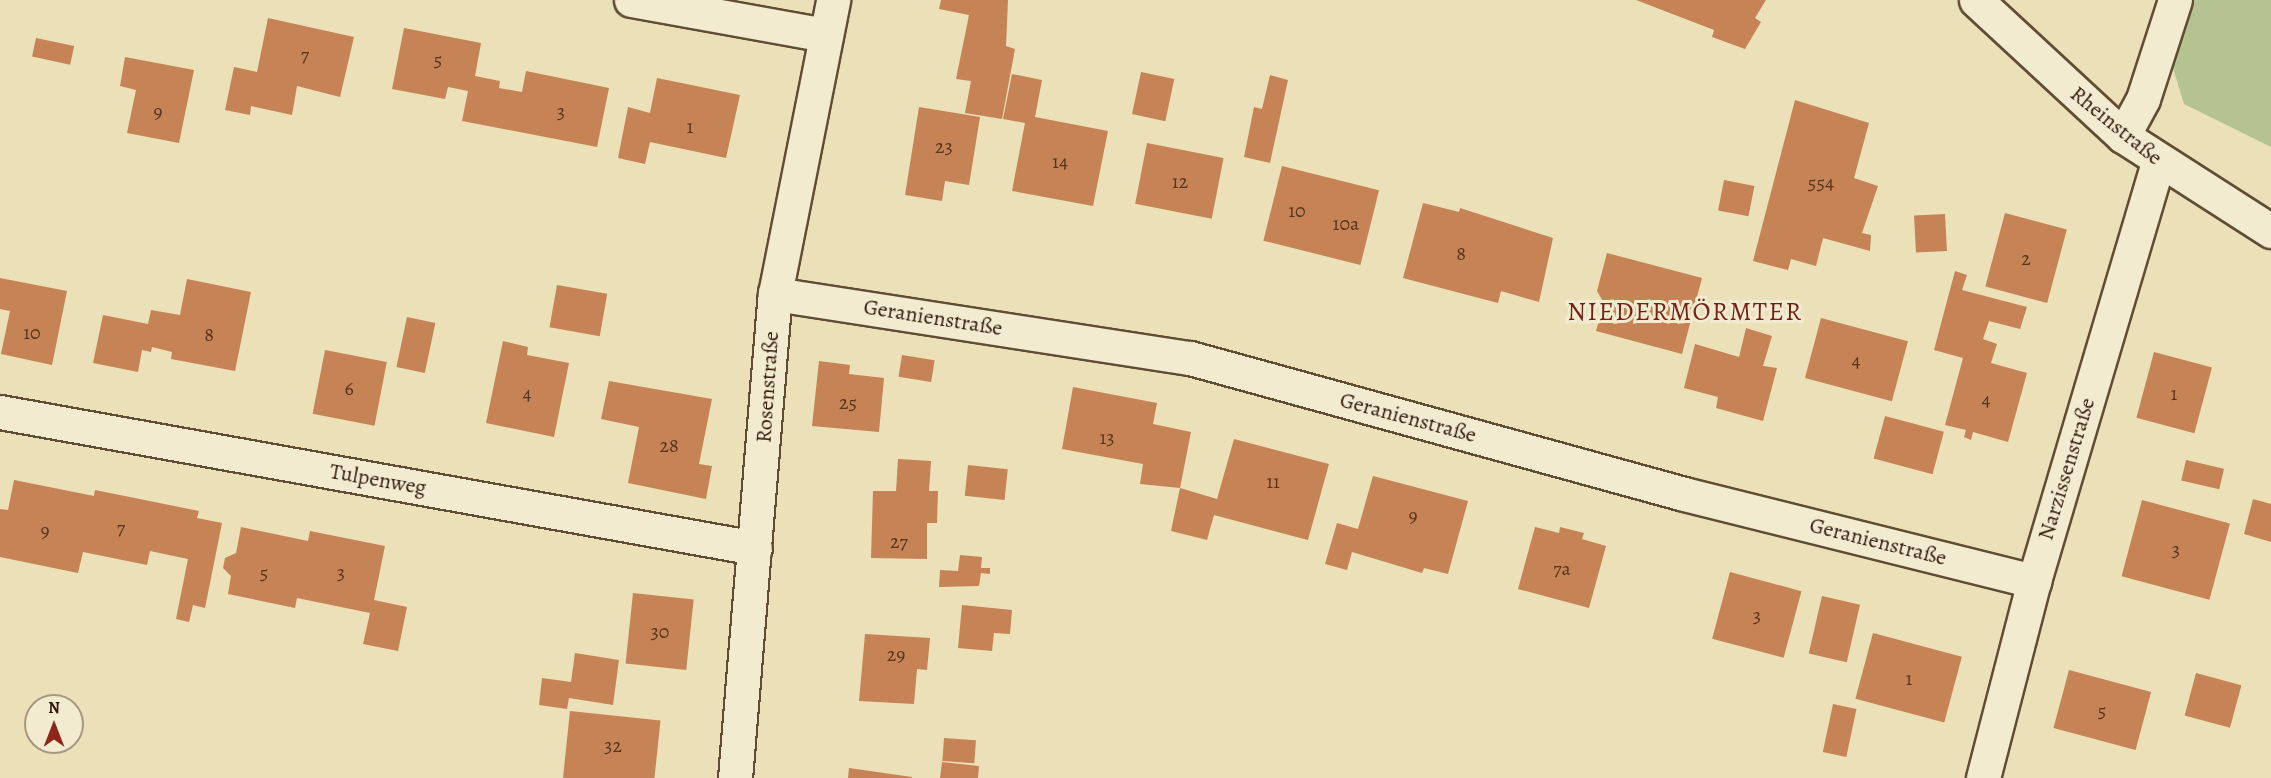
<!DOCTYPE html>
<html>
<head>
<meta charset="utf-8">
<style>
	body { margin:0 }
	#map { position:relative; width:2271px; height:778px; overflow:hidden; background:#ebe0b7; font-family:Alegreya,serif }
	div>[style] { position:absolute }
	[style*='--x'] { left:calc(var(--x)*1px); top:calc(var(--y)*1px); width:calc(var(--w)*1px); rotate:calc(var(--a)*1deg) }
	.green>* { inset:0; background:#b5c390 }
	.building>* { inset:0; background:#c68356; transform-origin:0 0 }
	.roads { filter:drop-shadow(2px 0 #614c34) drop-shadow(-2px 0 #614c34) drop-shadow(0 2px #614c34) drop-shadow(0 -2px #614c34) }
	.minor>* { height:33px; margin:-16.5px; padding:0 16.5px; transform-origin:16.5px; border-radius:16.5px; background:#f2ebd0 }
	.secondary>* { height:33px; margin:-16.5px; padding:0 16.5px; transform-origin:16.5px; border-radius:16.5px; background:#f2ebd0 }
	span { translate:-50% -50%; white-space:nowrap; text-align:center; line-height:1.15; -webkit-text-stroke:6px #f2ebd0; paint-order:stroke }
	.number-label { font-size:20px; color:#58351c }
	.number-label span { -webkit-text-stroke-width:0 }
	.street-label { font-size:22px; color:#331b09 }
	.quarter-label { font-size:26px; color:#7a1f14; letter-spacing:1.5px }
	.north { position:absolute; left:24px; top:694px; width:60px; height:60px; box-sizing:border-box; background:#f2ebd0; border:2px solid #a69880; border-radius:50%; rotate:0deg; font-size:16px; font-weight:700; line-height:24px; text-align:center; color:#331b09 }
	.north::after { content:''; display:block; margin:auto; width:21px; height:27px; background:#8f2418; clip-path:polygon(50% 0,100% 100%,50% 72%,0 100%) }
</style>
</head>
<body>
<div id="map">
	<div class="green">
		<i style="clip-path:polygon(2192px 0,2271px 0,2271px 147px,2184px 104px,2172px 65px)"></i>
	</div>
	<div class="building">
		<i style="clip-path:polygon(941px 0,1008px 0,1006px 46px,1015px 49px,1002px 119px,965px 113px,971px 81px,956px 79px,969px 15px,939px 9px)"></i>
		<i style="clip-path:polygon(1636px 0,1766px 0,1755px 18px,1761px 22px,1745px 49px,1712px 37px,1714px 30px)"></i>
		<i style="clip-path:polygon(268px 18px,354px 37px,340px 97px,297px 86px,292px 115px,251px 106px,250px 115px,225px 110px,234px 67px,257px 72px)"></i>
		<i style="clip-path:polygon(404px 28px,481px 43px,475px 76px,500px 81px,499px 88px,522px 92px,526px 71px,609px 88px,597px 147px,462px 121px,468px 91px,448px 87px,445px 99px,392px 89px)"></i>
		<i style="left:36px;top:38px;width:39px;height:19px;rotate:12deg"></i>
		<i style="clip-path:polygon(125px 57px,194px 70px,179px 143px,127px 133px,136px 90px,120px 86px)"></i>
		<i style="left:1141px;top:72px;width:34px;height:43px;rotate:12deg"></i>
		<i style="clip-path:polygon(1012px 74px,1042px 80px,1035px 117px,1108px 131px,1093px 206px,1012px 191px,1025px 123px,1003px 119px)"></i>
		<i style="clip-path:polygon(1270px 75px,1288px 80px,1270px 163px,1244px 157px,1254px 107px,1262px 109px)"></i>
		<i style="clip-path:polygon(657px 78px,740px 95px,726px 158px,650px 142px,645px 164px,618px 158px,628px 107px,650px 113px)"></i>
		<i style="clip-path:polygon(1795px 100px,1869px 123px,1854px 178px,1878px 186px,1862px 233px,1871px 235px,1870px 251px,1823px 238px,1816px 266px,1791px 259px,1788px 270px,1753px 261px)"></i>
		<i style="clip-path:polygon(919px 107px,980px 117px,969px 185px,945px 181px,942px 201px,905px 195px)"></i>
		<i style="left:1147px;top:143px;width:78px;height:62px;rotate:11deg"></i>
		<i style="left:1282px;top:166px;width:100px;height:77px;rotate:14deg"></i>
		<i style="left:1724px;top:180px;width:31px;height:31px;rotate:11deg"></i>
		<i style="clip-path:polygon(1423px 203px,1459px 212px,1460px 208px,1553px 238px,1539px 302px,1501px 291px,1498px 303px,1403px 278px)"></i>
		<i style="left:2005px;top:213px;width:64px;height:76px;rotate:15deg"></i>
		<i style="left:1945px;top:214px;width:37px;height:31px;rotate:87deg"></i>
		<i style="clip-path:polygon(1607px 253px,1702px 278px,1682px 354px,1596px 331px,1604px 303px,1597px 291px)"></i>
		<i style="clip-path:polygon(1955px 271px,1967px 275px,1962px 290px,2027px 307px,2020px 329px,1989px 321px,1983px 339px,1997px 344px,1991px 363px,2027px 373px,2008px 442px,1973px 432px,1971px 440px,1964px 437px,1966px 430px,1945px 425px,1963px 358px,1934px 350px)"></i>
		<i style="clip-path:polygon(0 278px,67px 291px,52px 365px,1px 354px,10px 311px,0 309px)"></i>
		<i style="clip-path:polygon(187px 279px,251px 292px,235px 371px,171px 359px,172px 352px,152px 347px,151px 352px,142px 350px,138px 372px,93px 363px,103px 315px,148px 324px,151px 310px,180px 315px)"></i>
		<i style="left:557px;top:285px;width:51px;height:43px;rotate:10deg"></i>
		<i style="left:407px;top:317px;width:29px;height:51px;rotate:12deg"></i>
		<i style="left:1821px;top:318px;width:90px;height:62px;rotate:15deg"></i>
		<i style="clip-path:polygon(1746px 328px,1772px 336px,1763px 366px,1777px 368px,1763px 421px,1716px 408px,1718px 397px,1684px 388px,1695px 344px,1739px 357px)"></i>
		<i style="clip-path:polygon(503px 341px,528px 347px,527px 355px,569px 363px,554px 437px,486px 423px)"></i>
		<i style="left:325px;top:350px;width:63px;height:65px;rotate:11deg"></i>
		<i style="left:2154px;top:352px;width:60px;height:68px;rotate:15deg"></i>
		<i style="left:902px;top:355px;width:33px;height:22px;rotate:9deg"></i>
		<i style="clip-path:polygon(819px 361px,850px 365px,849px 374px,884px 378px,879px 432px,812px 426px)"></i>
		<i style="clip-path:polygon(609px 381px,712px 399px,699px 464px,712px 466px,706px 499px,628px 483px,639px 427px,601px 419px)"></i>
		<i style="clip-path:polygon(1073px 387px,1157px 403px,1153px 424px,1191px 432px,1180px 488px,1140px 484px,1143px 464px,1062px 449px)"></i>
		<i style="left:1885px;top:416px;width:61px;height:44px;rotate:15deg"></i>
		<i style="clip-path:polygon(1234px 439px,1329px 464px,1308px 540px,1214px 515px,1207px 540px,1171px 531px,1180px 488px,1217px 499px)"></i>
		<i style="clip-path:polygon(898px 459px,931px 461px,929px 491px,938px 491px,937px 523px,927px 523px,927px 559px,871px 558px,873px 491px,896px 491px)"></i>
		<i style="left:2186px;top:460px;width:39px;height:21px;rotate:13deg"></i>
		<i style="left:968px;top:465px;width:40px;height:31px;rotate:6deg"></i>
		<i style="clip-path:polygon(1373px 476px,1468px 501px,1448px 574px,1424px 568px,1422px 573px,1352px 552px,1347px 570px,1325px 564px,1337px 523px,1358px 529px)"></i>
		<i style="clip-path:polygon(14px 480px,94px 496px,95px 490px,199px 511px,197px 518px,222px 523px,205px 608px,193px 605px,189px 622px,176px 619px,188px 559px,150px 551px,147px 565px,83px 552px,78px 573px,0 557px,0 509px,8px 510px)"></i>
		<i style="clip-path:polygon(2253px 499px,2271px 504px,2271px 542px,2244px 534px)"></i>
		<i style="left:2142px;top:500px;width:91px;height:79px;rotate:15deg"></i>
		<i style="clip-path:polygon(241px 527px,308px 541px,310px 531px,385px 546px,374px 600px,407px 607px,398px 651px,363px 644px,370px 613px,297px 598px,295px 608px,228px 594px,231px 576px,223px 568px,225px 558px,236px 553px)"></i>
		<i style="clip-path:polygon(1535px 527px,1559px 533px,1560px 527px,1584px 533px,1582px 539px,1606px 546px,1589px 608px,1518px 589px)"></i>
		<i style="clip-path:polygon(960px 555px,982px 557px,981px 568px,990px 568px,990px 574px,981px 573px,979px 586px,939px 587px,940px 570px,958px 571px)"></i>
		<i style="left:1730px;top:572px;width:74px;height:69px;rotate:15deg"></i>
		<i style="left:633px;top:593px;width:61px;height:71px;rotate:6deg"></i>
		<i style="left:1822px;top:596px;width:39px;height:59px;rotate:13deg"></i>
		<i style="clip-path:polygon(962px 605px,1012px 610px,1010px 634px,994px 633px,992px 651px,958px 648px)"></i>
		<i style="left:1873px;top:633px;width:92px;height:68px;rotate:15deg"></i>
		<i style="clip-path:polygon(865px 634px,930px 638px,927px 670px,917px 669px,914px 704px,859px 701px)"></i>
		<i style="clip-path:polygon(575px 653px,619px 660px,613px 705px,569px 698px,567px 709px,539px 705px,542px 678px,571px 682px)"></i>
		<i style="left:2069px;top:670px;width:85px;height:60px;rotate:15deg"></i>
		<i style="left:2196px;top:673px;width:47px;height:44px;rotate:15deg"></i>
		<i style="left:1833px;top:704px;width:24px;height:49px;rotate:12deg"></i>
		<i style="left:570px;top:711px;width:91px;height:67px;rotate:6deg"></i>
		<i style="left:944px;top:738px;width:32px;height:23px;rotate:4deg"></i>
		<i style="clip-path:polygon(942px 762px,979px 766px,978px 778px,940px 778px)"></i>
		<i style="clip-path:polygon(849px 768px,912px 777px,912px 778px,848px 778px)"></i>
	</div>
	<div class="roads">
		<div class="minor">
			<i style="--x:631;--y:0;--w:198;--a:10.2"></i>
			<i style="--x:2123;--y:136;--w:42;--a:-61.6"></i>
			<i style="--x:2143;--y:99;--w:104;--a:-72.1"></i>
			<i style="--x:775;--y:294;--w:420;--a:8.8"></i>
			<i style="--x:1190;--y:358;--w:512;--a:15.39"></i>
			<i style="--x:1684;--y:494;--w:361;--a:14"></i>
			<i style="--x:0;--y:412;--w:767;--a:10.21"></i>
			<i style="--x:735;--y:778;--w:486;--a:-85.3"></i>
			<i style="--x:775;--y:294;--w:300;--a:-78.8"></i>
			<i style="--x:1983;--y:778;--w:203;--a:-75.5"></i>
			<i style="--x:2034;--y:581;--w:437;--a:-73.5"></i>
		</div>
		<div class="secondary">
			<i style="--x:1976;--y:0;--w:200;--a:42.8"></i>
			<i style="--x:2123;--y:136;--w:176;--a:32.7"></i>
		</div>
	</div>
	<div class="number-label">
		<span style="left:305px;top:54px">7</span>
		<span style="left:438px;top:59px">5</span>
		<span style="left:158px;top:111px">9</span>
		<span style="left:561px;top:111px">3</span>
		<span style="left:690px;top:126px">1</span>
		<span style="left:944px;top:146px">23</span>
		<span style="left:1060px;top:161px">14</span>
		<span style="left:1180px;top:181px">12</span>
		<span style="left:1821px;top:182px">554</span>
		<span style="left:1297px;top:210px">10</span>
		<span style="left:1346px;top:223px">10a</span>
		<span style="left:1461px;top:253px">8</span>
		<span style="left:2026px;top:258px">2</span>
		<span style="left:32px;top:332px">10</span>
		<span style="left:209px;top:334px">8</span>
		<span style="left:1856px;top:360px">4</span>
		<span style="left:349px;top:388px">6</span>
		<span style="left:527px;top:393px">4</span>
		<span style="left:2174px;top:393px">1</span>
		<span style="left:1986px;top:399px">4</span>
		<span style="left:848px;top:402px">25</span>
		<span style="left:1107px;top:437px">13</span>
		<span style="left:669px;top:445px">28</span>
		<span style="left:1273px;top:481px">11</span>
		<span style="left:1413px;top:515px">9</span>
		<span style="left:121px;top:527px">7</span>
		<span style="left:45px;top:530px">9</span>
		<span style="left:899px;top:541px">27</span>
		<span style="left:2176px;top:549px">3</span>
		<span style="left:1562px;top:568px">7a</span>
		<span style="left:264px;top:572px">5</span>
		<span style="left:341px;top:572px">3</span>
		<span style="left:1757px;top:615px">3</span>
		<span style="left:660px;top:631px">30</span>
		<span style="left:896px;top:654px">29</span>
		<span style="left:1909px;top:678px">1</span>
		<span style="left:2102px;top:710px">5</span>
		<span style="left:613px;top:745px">32</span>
	</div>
	<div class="street-label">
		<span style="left:2116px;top:126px;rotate:39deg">Rheinstraße</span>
		<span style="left:933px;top:318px;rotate:9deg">Geranienstraße</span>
		<span style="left:768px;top:387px;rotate:-86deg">Rosenstraße</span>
		<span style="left:1408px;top:418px;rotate:15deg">Geranienstraße</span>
		<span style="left:2067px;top:469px;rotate:-73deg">Narzissenstraße</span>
		<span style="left:378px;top:480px;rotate:10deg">Tulpenweg</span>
		<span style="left:1878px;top:542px;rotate:14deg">Geranienstraße</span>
	</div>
	<div class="quarter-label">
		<span style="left:1685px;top:312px">NIEDERMÖRMTER</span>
	</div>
	<div class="north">N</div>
</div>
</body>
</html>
